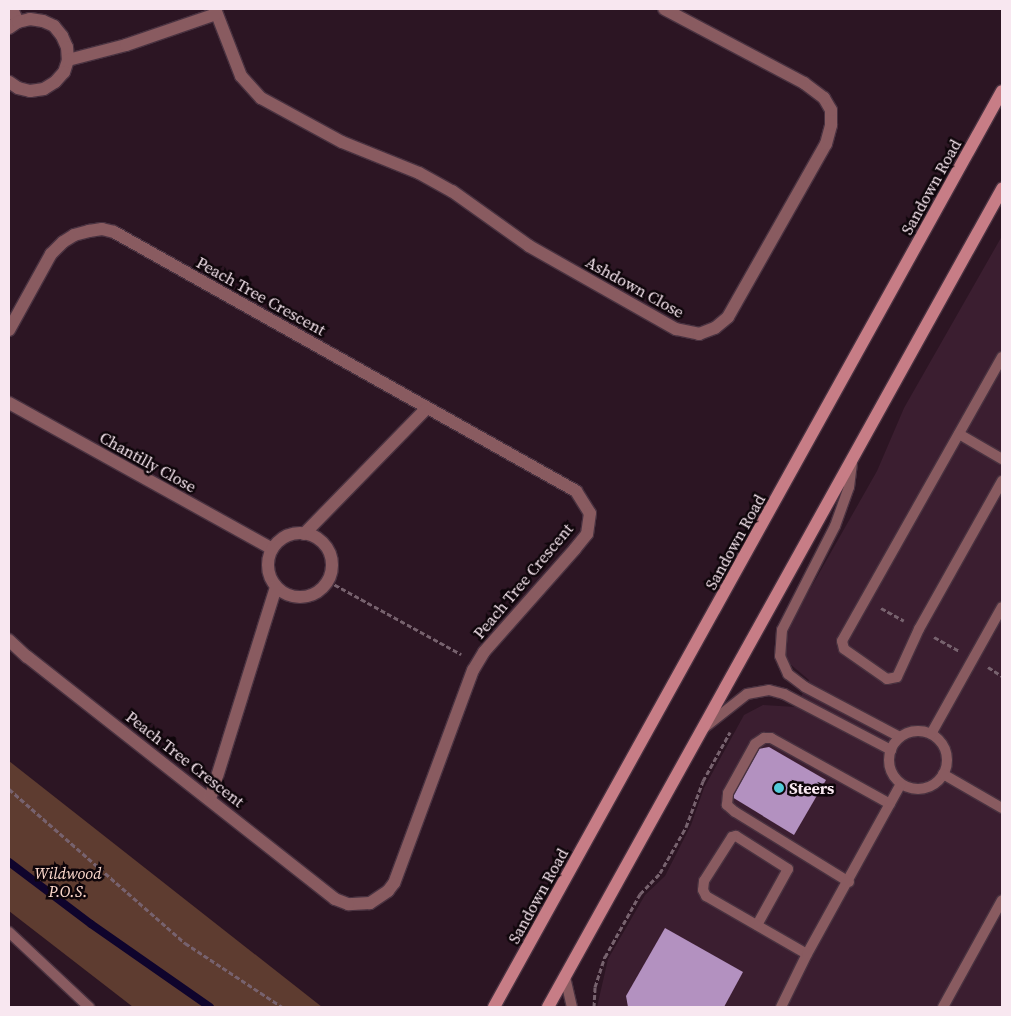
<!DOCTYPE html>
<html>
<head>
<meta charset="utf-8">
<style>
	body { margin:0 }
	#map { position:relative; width:1011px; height:1016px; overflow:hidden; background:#2c1523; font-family:"Source Serif 4",serif }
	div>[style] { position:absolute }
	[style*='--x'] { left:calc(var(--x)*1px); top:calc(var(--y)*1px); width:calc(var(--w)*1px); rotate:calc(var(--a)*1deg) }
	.built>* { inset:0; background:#3b1e30 }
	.green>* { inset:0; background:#5e3c30 }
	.stream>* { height:8px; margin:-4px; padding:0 4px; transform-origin:4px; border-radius:4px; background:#0f042c }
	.building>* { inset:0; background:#b391c0 }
	.path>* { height:3px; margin-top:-1.5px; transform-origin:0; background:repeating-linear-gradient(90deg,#77626e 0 5px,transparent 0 7.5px) }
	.roads { filter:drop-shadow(1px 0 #493240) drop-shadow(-1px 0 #493240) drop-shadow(0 1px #493240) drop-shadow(0 -1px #493240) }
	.service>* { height:10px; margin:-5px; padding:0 5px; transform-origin:5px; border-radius:5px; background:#895b60 }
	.service>.ring { margin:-5px; padding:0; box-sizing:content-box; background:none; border:10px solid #895b60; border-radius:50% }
	.minor>* { height:12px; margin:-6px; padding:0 6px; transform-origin:6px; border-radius:6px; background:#895b60 }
	.minor>.ring { margin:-6px; padding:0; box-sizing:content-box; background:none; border:12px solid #895b60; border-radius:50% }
	.secondary>* { height:12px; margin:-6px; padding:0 6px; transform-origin:6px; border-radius:6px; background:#c77d86 }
	.dots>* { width:14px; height:14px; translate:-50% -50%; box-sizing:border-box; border:2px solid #0e050a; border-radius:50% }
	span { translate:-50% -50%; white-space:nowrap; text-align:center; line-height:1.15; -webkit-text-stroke:5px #0e050a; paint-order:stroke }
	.street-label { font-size:16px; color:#f8e7f0 }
	.poi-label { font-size:16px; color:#f8e7f0; font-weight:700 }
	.left { translate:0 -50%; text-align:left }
	.park-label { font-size:16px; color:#fdd9cd; font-style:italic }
	.frame { position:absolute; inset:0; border:10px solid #f8e7f0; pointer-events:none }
</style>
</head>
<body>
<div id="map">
	<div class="built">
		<i style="clip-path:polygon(1002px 236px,1002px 1007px,597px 1007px,608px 959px,645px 895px,665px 876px,691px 825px,704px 788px,744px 715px,763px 705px,796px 707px,809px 680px,790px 664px,784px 652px,788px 628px,877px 471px,904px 408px)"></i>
	</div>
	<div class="green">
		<i style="clip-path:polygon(9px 761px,322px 1007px,133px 1007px,9px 911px)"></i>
	</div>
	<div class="stream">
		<i style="--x:9;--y:862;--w:103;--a:37.1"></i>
		<i style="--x:91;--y:924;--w:145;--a:34.9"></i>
	</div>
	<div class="building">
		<i style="clip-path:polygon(769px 747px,826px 780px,794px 835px,732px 797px,758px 749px)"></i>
		<i style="clip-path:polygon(665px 928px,743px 972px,724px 1007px,628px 1007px,626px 996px)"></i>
	</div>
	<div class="path">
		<i style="--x:328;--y:581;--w:152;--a:28.8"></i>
		<i style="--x:881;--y:608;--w:26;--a:29"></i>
		<i style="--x:934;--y:637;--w:29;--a:29"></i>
		<i style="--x:988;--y:667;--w:17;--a:33"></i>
		<i style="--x:9;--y:789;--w:234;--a:41.2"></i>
		<i style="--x:185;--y:943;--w:116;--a:33.4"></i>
		<i style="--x:594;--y:1007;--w:20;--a:-87"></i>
		<i style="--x:595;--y:987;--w:32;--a:-72"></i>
		<i style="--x:605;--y:957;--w:72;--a:-60.9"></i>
		<i style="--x:640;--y:894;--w:29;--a:-46"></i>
		<i style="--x:660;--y:873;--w:53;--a:-60.5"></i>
		<i style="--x:686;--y:827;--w:49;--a:-69.7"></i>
		<i style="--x:703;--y:781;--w:56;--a:-61.1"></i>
	</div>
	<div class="roads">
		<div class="service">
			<i style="--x:1002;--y:357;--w:326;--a:119.4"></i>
			<i style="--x:842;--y:641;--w:8;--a:76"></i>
			<i style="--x:844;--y:649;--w:52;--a:34.9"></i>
			<i style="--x:887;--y:679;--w:10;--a:-11"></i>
			<i style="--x:897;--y:677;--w:53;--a:-65.4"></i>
			<i style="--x:919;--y:629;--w:170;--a:-60.7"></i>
			<i style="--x:959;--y:434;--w:50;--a:30.2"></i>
			<i style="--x:852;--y:463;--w:24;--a:97"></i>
			<i style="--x:849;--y:487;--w:41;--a:109.7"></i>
			<i style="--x:835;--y:526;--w:117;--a:117"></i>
			<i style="--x:782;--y:630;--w:26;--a:94"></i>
			<i style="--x:780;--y:656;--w:20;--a:66"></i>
			<i style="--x:788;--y:674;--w:21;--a:37"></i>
			<i style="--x:805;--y:687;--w:107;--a:27.8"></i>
			<i style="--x:705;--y:727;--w:53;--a:-38.2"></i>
			<i style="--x:747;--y:694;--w:22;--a:-10"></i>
			<i style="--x:769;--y:690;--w:16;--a:15"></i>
			<i style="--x:784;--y:694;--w:121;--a:27.6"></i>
			<i class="ring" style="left:889px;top:731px;width:48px;height:48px"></i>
			<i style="--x:931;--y:734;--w:145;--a:-60.8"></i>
			<i style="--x:943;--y:774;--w:68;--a:30"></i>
			<i style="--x:849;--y:882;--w:134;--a:-148.4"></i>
			<i style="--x:735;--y:812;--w:11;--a:-139"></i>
			<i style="--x:727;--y:805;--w:12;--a:-85"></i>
			<i style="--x:728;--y:793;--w:56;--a:-61.1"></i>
			<i style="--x:755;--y:744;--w:11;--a:-34"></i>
			<i style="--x:764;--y:738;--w:7;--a:0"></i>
			<i style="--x:771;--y:738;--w:136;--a:29"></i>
			<i style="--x:757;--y:925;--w:64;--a:-61"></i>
			<i style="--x:788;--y:869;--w:62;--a:-147.6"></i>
			<i style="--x:736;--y:836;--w:4;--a:166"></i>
			<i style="--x:732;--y:837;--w:52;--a:122.5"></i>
			<i style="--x:704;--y:881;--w:9;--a:96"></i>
			<i style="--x:703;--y:890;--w:7;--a:63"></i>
			<i style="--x:706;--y:896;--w:116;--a:29.9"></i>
			<i style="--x:9;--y:932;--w:110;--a:43.2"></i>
			<i style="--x:565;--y:977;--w:31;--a:77"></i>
			<i style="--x:781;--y:1007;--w:59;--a:-63.9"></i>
			<i style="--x:807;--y:954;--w:194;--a:-61.1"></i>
			<i style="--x:943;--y:1007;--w:122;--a:-61.1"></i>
		</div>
		<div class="minor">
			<i style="--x:12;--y:9;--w:14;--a:65"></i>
			<i style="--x:215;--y:9;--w:72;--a:68.8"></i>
			<i style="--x:241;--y:76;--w:30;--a:48"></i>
			<i style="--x:261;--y:98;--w:92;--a:28.5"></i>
			<i style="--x:342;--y:142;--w:83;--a:21.9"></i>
			<i style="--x:419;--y:173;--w:38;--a:29"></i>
			<i style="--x:452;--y:191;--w:95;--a:35.5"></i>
			<i style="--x:529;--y:246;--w:169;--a:29.5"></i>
			<i style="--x:676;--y:329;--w:24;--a:12"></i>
			<i style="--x:699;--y:334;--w:17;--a:-21"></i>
			<i style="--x:715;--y:328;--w:17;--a:-40"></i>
			<i style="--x:728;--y:317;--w:199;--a:-60.5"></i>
			<i style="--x:826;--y:144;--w:20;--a:-75"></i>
			<i style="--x:831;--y:125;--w:15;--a:-90"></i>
			<i style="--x:831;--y:110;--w:14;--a:-120"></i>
			<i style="--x:824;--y:98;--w:25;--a:-143"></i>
			<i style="--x:804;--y:83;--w:158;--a:-152.1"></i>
			<i style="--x:9;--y:28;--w:11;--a:-34"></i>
			<i style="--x:18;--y:22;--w:12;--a:-14"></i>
			<i style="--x:30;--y:19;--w:13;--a:9"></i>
			<i style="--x:43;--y:21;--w:12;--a:24"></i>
			<i style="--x:54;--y:26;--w:13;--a:51"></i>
			<i style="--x:62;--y:36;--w:12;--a:66"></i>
			<i style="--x:67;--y:47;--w:13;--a:86"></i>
			<i style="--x:68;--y:60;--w:13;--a:108"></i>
			<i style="--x:64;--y:72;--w:13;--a:132"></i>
			<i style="--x:55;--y:82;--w:13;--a:148"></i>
			<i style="--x:44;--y:89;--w:14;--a:172"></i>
			<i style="--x:30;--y:91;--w:12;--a:-166"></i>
			<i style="--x:18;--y:88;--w:11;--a:-146"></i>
			<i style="--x:68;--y:60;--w:60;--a:-14.5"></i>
			<i style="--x:126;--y:45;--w:95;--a:-19"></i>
			<i style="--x:9;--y:330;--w:87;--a:-61.1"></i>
			<i style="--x:51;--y:254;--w:17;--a:-45"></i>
			<i style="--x:63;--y:242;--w:13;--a:-32"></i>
			<i style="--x:74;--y:235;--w:16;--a:-15"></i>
			<i style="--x:89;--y:231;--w:13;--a:-9"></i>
			<i style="--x:102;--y:229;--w:12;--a:14"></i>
			<i style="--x:114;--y:232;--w:530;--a:29.28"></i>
			<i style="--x:576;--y:491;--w:26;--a:58"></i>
			<i style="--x:590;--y:513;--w:21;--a:98"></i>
			<i style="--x:587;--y:534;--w:19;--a:129"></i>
			<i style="--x:575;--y:549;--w:137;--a:131.5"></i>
			<i style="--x:484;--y:652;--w:21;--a:121"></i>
			<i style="--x:473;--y:670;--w:227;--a:110.3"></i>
			<i style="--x:394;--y:883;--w:10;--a:127"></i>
			<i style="--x:388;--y:891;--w:22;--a:146"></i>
			<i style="--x:370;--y:903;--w:22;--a:177"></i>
			<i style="--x:348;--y:904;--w:14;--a:-159"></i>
			<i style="--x:335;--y:899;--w:392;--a:-141.8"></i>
			<i style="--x:27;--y:657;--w:25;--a:-137"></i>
			<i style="--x:9;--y:403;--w:301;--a:29"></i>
			<i class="ring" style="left:268px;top:533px;width:52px;height:52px"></i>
			<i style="--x:304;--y:534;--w:176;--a:-45.7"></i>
			<i style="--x:210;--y:799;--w:222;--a:-72.7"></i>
		</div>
		<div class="secondary">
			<i style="--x:494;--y:1007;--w:1047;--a:-60.99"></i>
			<i style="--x:548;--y:1007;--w:936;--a:-60.97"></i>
		</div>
	</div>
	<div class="dots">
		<i style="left:779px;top:788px;background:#53cbda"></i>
	</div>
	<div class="street-label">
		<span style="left:931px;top:187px;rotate:-61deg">Sandown Road</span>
		<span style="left:635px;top:287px;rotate:29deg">Ashdown Close</span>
		<span style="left:261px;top:296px;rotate:29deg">Peach Tree Crescent</span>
		<span style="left:148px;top:462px;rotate:29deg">Chantilly Close</span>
		<span style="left:735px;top:542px;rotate:-61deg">Sandown Road</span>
		<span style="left:523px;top:581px;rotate:-50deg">Peach Tree Crescent</span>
		<span style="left:185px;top:759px;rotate:38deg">Peach Tree Crescent</span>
		<span style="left:538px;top:896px;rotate:-61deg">Sandown Road</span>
	</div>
	<div class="poi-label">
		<span class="left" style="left:789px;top:788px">Steers</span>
	</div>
	<div class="park-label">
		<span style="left:68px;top:882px">Wildwood<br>P.O.S.</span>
	</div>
	<div class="frame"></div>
</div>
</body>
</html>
